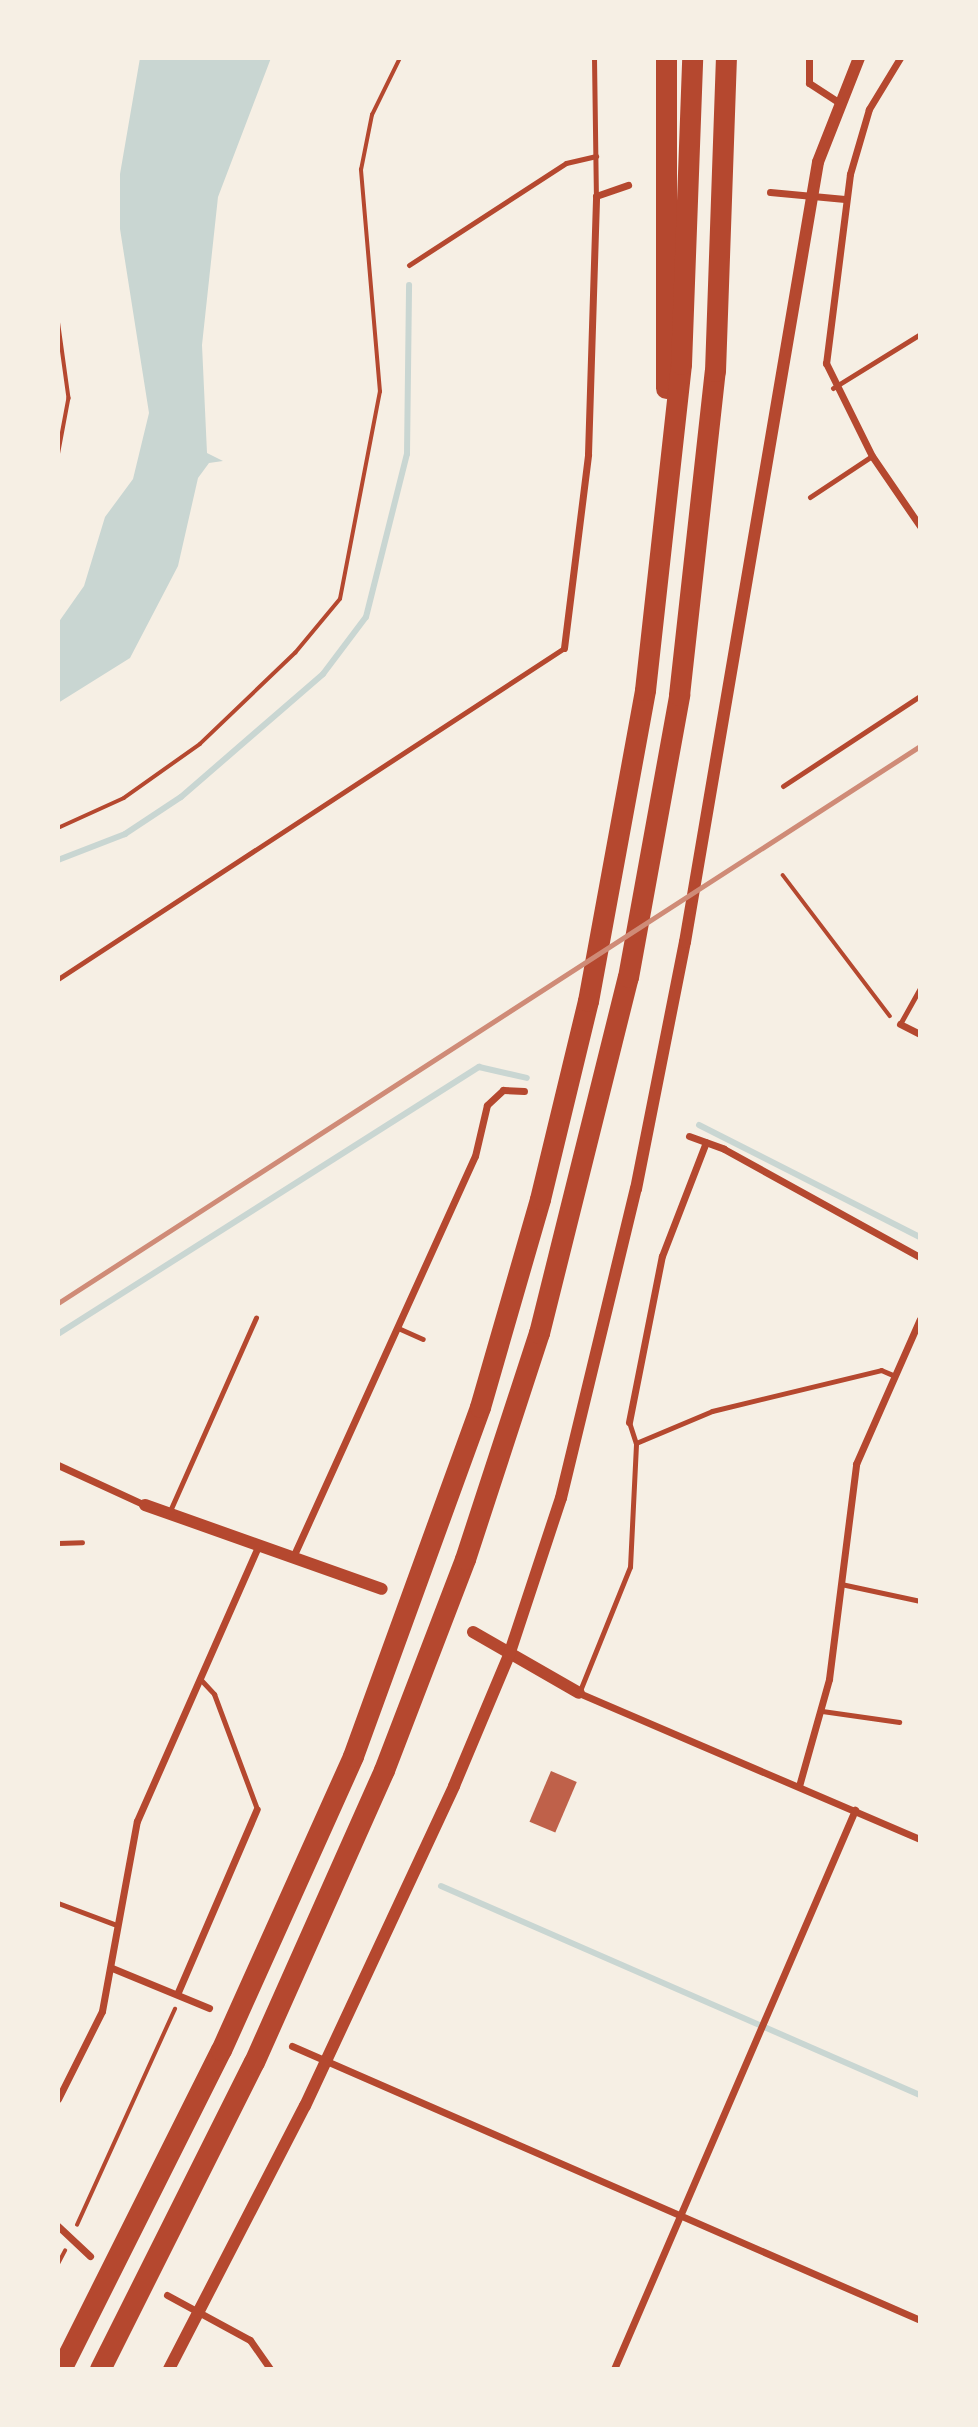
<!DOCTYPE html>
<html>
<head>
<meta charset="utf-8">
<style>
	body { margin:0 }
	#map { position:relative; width:978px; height:2427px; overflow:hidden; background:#f6efe4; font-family:"Space Grotesk",sans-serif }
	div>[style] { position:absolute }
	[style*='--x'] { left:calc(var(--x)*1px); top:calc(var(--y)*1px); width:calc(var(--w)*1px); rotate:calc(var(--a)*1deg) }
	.water>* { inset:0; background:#c9d6d2 }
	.stream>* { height:6px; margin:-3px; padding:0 3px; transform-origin:3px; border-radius:3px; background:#c9d6d2 }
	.building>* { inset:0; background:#bf614a; transform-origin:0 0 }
	.path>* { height:3.5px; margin:-1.75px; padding:0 1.75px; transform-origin:1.75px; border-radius:1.75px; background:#b5482f }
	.service>* { height:5px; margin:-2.5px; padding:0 2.5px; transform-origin:2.5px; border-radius:2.5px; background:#b5482f }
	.minor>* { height:7px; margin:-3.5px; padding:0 3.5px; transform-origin:3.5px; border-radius:3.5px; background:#b5482f }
	.tertiary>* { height:12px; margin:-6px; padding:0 6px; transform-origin:6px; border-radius:6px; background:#b5482f }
	.motorway>* { height:21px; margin:-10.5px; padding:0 10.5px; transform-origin:10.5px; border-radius:10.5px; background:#b5482f }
	.rail>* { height:5px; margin:-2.5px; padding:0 2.5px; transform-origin:2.5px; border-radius:2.5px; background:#cf8b77 }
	span { translate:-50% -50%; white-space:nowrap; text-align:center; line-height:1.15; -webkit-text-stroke:7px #f6efe4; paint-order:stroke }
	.frame { position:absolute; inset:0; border:60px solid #f6efe4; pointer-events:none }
</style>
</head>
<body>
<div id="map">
	<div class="water">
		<i style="clip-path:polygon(140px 58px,271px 58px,218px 197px,202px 345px,207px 453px,223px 461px,209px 463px,198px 478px,178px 566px,130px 658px,58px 703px,58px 623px,84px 586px,105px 517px,133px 479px,149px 413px,120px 229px,120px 174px)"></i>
	</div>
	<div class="stream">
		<i style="--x:58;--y:860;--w:72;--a:-21.2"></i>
		<i style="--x:125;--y:834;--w:67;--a:-33.5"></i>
		<i style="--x:181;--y:797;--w:188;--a:-40.9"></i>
		<i style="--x:323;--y:674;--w:71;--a:-53"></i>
		<i style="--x:366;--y:617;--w:168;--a:-75.9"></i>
		<i style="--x:407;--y:454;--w:169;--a:-89.3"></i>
		<i style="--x:699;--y:1125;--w:248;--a:26.9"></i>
		<i style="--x:58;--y:1334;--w:499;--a:-32.4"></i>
		<i style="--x:479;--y:1067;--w:49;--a:12.9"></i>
		<i style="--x:441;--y:1886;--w:523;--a:23.57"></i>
	</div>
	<div class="building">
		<i style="left:551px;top:1771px;width:28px;height:55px;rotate:23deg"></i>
	</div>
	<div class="path">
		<i style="--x:58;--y:319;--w:80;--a:82.1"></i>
		<i style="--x:69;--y:398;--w:60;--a:100.6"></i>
		<i style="--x:58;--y:828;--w:72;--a:-24.4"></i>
		<i style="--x:124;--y:798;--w:93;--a:-35.4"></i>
		<i style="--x:200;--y:744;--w:132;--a:-43.8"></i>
		<i style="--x:295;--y:653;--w:70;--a:-50.2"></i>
		<i style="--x:340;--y:599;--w:211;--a:-79.1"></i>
		<i style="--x:380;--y:392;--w:223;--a:-94.9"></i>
		<i style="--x:361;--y:170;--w:56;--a:-78.7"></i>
		<i style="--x:372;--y:115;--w:64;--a:-63.8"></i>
		<i style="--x:783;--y:875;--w:177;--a:52.8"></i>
		<i style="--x:77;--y:2225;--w:237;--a:-65.6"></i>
		<i style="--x:58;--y:2264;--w:15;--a:-62"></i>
	</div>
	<div class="service">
		<i style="--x:594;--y:58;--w:138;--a:89.2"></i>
		<i style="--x:409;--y:265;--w:187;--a:-33"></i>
		<i style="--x:566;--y:163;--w:31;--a:-13"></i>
		<i style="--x:833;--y:388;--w:102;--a:-31.8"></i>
		<i style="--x:810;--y:497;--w:74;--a:-33.5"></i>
		<i style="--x:783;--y:786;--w:164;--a:-33.3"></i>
		<i style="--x:58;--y:979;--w:605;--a:-33.19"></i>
		<i style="--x:900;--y:1024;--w:41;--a:-60.9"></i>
		<i style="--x:398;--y:1328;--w:27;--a:24"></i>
		<i style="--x:629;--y:1422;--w:22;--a:72"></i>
		<i style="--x:636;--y:1443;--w:82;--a:-22.8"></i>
		<i style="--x:712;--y:1411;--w:174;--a:-13.6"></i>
		<i style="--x:881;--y:1370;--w:13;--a:23"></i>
		<i style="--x:169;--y:1513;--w:214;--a:-66"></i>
		<i style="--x:58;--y:1543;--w:24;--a:-2"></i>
		<i style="--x:841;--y:1584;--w:81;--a:12.1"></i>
		<i style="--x:202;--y:1681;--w:18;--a:47"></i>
		<i style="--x:214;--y:1694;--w:123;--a:69.5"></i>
		<i style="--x:579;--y:1693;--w:136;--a:-68"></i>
		<i style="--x:630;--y:1567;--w:124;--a:-87.2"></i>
		<i style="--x:822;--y:1711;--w:78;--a:8.1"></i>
		<i style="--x:58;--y:1903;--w:60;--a:20.6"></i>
	</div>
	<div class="minor">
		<i style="--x:809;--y:58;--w:25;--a:90"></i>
		<i style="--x:809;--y:83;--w:33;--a:33"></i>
		<i style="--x:900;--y:58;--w:60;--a:121.3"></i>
		<i style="--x:869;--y:109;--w:68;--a:106.3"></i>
		<i style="--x:850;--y:174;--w:191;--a:97.2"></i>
		<i style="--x:826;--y:363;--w:104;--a:63.7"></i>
		<i style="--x:872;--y:456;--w:85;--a:55.6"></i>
		<i style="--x:770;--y:192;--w:75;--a:5.3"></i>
		<i style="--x:564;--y:648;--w:195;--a:-82.9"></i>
		<i style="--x:588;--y:454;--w:258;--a:-88.2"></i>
		<i style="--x:596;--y:196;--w:34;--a:-19"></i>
		<i style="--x:900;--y:1024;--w:22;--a:27"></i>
		<i style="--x:689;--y:1136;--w:37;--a:20"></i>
		<i style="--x:724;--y:1149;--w:224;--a:28.9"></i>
		<i style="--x:629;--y:1422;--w:169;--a:-78.8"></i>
		<i style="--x:662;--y:1256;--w:122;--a:-68.9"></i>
		<i style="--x:58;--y:1465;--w:96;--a:24.7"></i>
		<i style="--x:293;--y:1557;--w:440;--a:-65.6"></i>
		<i style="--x:475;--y:1156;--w:52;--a:-76.8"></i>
		<i style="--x:487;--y:1105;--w:22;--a:-43"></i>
		<i style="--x:503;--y:1090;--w:21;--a:3"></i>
		<i style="--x:579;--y:1693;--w:371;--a:23.2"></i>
		<i style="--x:799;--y:1786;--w:111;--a:-74.3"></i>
		<i style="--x:829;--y:1679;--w:217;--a:-82.8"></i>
		<i style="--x:856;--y:1464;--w:158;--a:-66.2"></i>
		<i style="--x:112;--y:1968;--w:105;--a:22.4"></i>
		<i style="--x:178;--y:1992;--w:199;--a:-66.7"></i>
		<i style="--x:292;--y:2046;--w:685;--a:23.57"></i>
		<i style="--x:58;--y:2099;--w:98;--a:-63.4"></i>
		<i style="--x:102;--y:2011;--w:193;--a:-79.6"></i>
		<i style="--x:137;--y:1821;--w:302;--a:-66.2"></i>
		<i style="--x:58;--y:2226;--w:44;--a:43.2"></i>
		<i style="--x:167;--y:2295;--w:94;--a:28.5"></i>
		<i style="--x:250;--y:2340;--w:35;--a:55"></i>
		<i style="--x:614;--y:2369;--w:609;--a:-66.68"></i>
	</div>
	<div class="tertiary">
		<i style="--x:145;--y:1505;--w:251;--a:19.5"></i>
		<i style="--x:473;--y:1632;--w:122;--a:29.9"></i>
		<i style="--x:169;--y:2369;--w:296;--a:-62.7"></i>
		<i style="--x:305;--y:2106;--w:353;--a:-65"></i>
		<i style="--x:454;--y:1786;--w:142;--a:-67.2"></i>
		<i style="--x:509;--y:1655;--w:165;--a:-71.7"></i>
		<i style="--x:561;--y:1498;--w:318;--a:-76.4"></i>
		<i style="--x:636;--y:1189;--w:252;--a:-78.8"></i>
		<i style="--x:685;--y:942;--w:791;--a:-80.32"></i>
		<i style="--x:818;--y:162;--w:112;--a:-68.5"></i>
	</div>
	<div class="motorway">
		<i style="--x:666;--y:58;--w:330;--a:90"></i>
		<i style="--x:61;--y:2369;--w:357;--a:-63.4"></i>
		<i style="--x:221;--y:2050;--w:322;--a:-65.8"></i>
		<i style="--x:353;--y:1756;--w:371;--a:-70"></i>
		<i style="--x:480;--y:1407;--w:216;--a:-73.9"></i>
		<i style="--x:540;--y:1199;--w:204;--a:-76.4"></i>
		<i style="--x:588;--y:1001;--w:316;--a:-79.6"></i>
		<i style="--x:645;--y:690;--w:328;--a:-83.7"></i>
		<i style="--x:681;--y:364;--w:306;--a:-87.9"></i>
		<i style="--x:100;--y:2369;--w:343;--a:-63.4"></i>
		<i style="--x:254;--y:2062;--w:320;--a:-66"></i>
		<i style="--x:384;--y:1770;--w:226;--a:-69"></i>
		<i style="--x:465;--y:1559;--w:238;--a:-71.9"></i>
		<i style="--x:539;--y:1333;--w:367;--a:-76"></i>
		<i style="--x:628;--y:977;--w:287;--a:-79.7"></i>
		<i style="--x:679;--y:695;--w:326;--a:-83.7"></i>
		<i style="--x:715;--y:371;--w:313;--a:-88"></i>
	</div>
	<div class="rail">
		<i style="--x:58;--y:1303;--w:1026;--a:-32.87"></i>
	</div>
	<div class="frame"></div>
</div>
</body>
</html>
